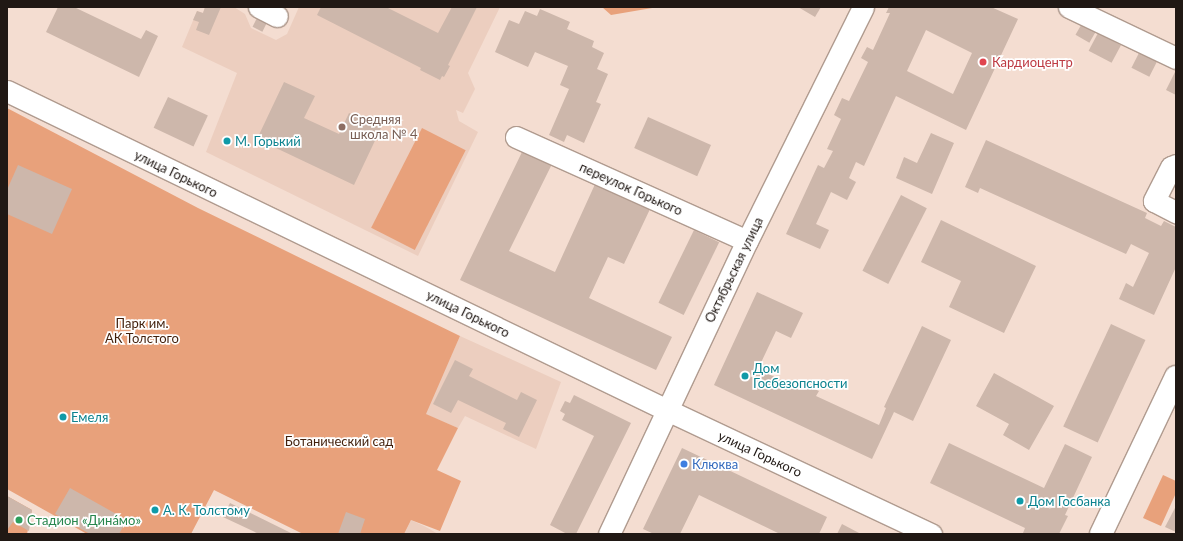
<!DOCTYPE html>
<html>
<head>
<meta charset="utf-8">
<style>
	body { margin:0 }
	#map { position:relative; width:1183px; height:541px; overflow:hidden; background:#f4ddd1; font-family:Lato,sans-serif }
	div>[style] { position:absolute }
	[style*='--x'] { left:calc(var(--x)*1px); top:calc(var(--y)*1px); width:calc(var(--w)*1px); rotate:calc(var(--a)*1deg) }
	.built>* { inset:0; background:#eccebf }
	.green>* { inset:0; background:#e8a17b; transform-origin:0 0 }
	.building>* { inset:0; background:#cdb7ab; transform-origin:0 0 }
	.roads { filter:drop-shadow(1px 0 #b09b8f) drop-shadow(-1px 0 #b09b8f) drop-shadow(0 1px #b09b8f) drop-shadow(0 -1px #b09b8f) }
	.minor>* { height:21px; margin:-10.5px; padding:0 10.5px; transform-origin:10.5px; border-radius:10.5px; background:#fff }
	.major>* { height:22px; margin:-11px; padding:0 11px; transform-origin:11px; border-radius:11px; background:#fff }
	.dots>* { width:11px; height:11px; translate:-50% -50%; box-sizing:border-box; border:2px solid #fff; border-radius:50% }
	span { translate:-50% -50%; white-space:nowrap; text-align:center; line-height:1.15; -webkit-text-stroke:3.5px #fff; paint-order:stroke }
	.health-label { font-size:13px; color:#be3a42 }
	.left { translate:0 -50%; text-align:left }
	.education-label { font-size:13px; color:#785e54 }
	.culture-label { font-size:13px; color:#0d838f }
	.street-label { font-size:13px; color:#201814 }
	.park-label { font-size:13px; color:#411f0b }
	.shop-label { font-size:13px; color:#366cbe }
	.leisure-label { font-size:13px; color:#27864d }
	.frame { position:absolute; inset:0; border:8px solid #201814; pointer-events:none }
</style>
</head>
<body>
<div id="map">
	<div class="built">
		<i style="clip-path:polygon(205px 7px,234px 7px,245px 14px,251px 28px,276px 40px,287px 34px,299px 7px,500px 7px,468px 73px,475px 89px,463px 113px,456px 110px,459px 121px,478px 132px,418px 256px,206px 152px,237px 73px,182px 47px,197px 11px,203px 13px)"></i>
		<i style="clip-path:polygon(460px 336px,561px 382px,536px 449px,465px 416px,458px 428px,425px 414px)"></i>
		<i style="clip-path:polygon(411px 520px,426px 527px,438px 534px,404px 534px)"></i>
	</div>
	<div class="green">
		<i style="clip-path:polygon(602px 7px,658px 7px,611px 15px)"></i>
		<i style="clip-path:polygon(7px 108px,198px 208px,460px 336px,426px 414px,458px 428px,437px 470px,461px 481px,440px 531px,411px 520px,404px 534px,303px 534px,214px 490px,191px 534px,87px 534px,7px 489px)"></i>
		<i style="left:422px;top:128px;width:49px;height:112px;rotate:27deg"></i>
		<i style="clip-path:polygon(1163px 475px,1176px 481px,1176px 493px,1161px 526px,1143px 518px)"></i>
		<i style="clip-path:polygon(7px 496px,32px 510px,27px 534px,7px 534px)"></i>
	</div>
	<div class="building">
		<i style="clip-path:polygon(58px 7px,74px 7px,141px 39px,146px 30px,158px 36px,139px 77px,46px 32px)"></i>
		<i style="clip-path:polygon(205px 7px,221px 7px,209px 35px,196px 30px,199px 22px,193px 20px,197px 11px,203px 13px)"></i>
		<i style="clip-path:polygon(321px 7px,386px 7px,438px 33px,452px 7px,477px 7px,448px 65px,450px 66px,444px 77px,442px 76px,440px 80px,420px 70px,421px 68px,317px 15px)"></i>
		<i style="clip-path:polygon(798px 7px,821px 7px,815px 17px)"></i>
		<i style="clip-path:polygon(evenodd,889px 7px,991px 7px,1018px 19px,966px 130px,896px 96px,864px 166px,856px 162px,849px 178px,856px 182px,847px 200px,831px 192px,816px 224px,829px 230px,820px 249px,786px 234px,818px 165px,824px 168px,833px 151px,827px 149px,841px 119px,834px 115px,842px 98px,849px 101px,868px 62px,861px 58px,867px 47px,873px 50px,890px 13px,886px 13px,889px 7px,926px 30px,972px 53px,953px 94px,907px 71px,926px 30px)"></i>
		<i style="clip-path:polygon(540px 9px,570px 22px,567px 29px,594px 41px,592px 47px,604px 53px,597px 69px,608px 74px,596px 102px,601px 104px,584px 143px,567px 135px,564px 142px,549px 135px,569px 89px,560px 85px,568px 66px,535px 52px,528px 67px,495px 52px,509px 20px,519px 24px,525px 11px,537px 16px)"></i>
		<i style="left:258px;top:16px;width:11px;height:12px;rotate:27deg"></i>
		<i style="left:1084px;top:20px;width:16px;height:17px;rotate:30deg"></i>
		<i style="left:1098px;top:33px;width:26px;height:20px;rotate:28deg"></i>
		<i style="left:1141px;top:49px;width:20px;height:21px;rotate:27deg"></i>
		<i style="clip-path:polygon(1176px 70px,1176px 95px,1166px 90px)"></i>
		<i style="clip-path:polygon(284px 82px,315px 96px,304px 118px,339px 134px,349px 113px,381px 128px,354px 185px,257px 139px)"></i>
		<i style="left:168px;top:97px;width:44px;height:34px;rotate:25deg"></i>
		<i style="left:648px;top:117px;width:69px;height:34px;rotate:24deg"></i>
		<i style="clip-path:polygon(931px 133px,954px 143px,932px 194px,896px 178px,904px 157px,917px 163px)"></i>
		<i style="clip-path:polygon(986px 140px,1147px 213px,1145px 218px,1161px 226px,1164px 221px,1176px 227px,1176px 267px,1154px 315px,1119px 299px,1126px 283px,1133px 287px,1149px 253px,1131px 244px,1126px 254px,980px 188px,978px 193px,965px 187px)"></i>
		<i style="clip-path:polygon(523px 150px,552px 164px,509px 251px,555px 272px,596px 182px,651px 207px,624px 264px,608px 257px,589px 298px,672px 337px,656px 370px,460px 280px)"></i>
		<i style="clip-path:polygon(18px 165px,72px 189px,52px 234px,7px 214px,7px 190px)"></i>
		<i style="left:901px;top:195px;width:29px;height:85px;rotate:27deg"></i>
		<i style="clip-path:polygon(941px 220px,1036px 266px,1004px 333px,949px 307px,961px 281px,921px 262px)"></i>
		<i style="left:694px;top:230px;width:28px;height:81px;rotate:26deg"></i>
		<i style="clip-path:polygon(757px 292px,803px 313px,791px 338px,776px 331px,758px 369px,798px 388px,801px 383px,819px 391px,816px 396px,879px 425px,886px 408px,884px 407px,922px 326px,951px 340px,913px 421px,894px 412px,872px 459px,714px 385px)"></i>
		<i style="left:1111px;top:324px;width:38px;height:113px;rotate:25deg"></i>
		<i style="clip-path:polygon(455px 360px,473px 369px,469px 376px,517px 400px,521px 392px,537px 400px,519px 437px,503px 429px,506px 423px,458px 400px,451px 413px,433px 404px)"></i>
		<i style="clip-path:polygon(994px 373px,1054px 406px,1029px 450px,1003px 435px,1009px 424px,976px 406px)"></i>
		<i style="clip-path:polygon(574px 395px,631px 423px,576px 534px,567px 534px,550px 525px,594px 436px,562px 420px,565px 414px,560px 411px,565px 401px,570px 403px)"></i>
		<i style="clip-path:polygon(949px 443px,1044px 488px,1065px 444px,1092px 457px,1065px 515px,1068px 516px,1059px 534px,1025px 534px,1023px 533px,1025px 528px,930px 483px)"></i>
		<i style="clip-path:polygon(682px 448px,827px 517px,819px 534px,780px 534px,699px 495px,680px 534px,654px 534px,643px 529px)"></i>
		<i style="clip-path:polygon(70px 488px,127px 520px,119px 534px,90px 534px,55px 514px)"></i>
		<i style="clip-path:polygon(7px 496px,32px 510px,29px 531px,13px 522px,7px 530px)"></i>
		<i style="clip-path:polygon(230px 503px,293px 534px,259px 534px,223px 517px)"></i>
		<i style="clip-path:polygon(1176px 506px,1176px 532px,1165px 527px)"></i>
		<i style="clip-path:polygon(346px 512px,365px 519px,360px 534px,338px 534px)"></i>
		<i style="clip-path:polygon(842px 524px,861px 534px,837px 534px)"></i>
	</div>
	<div class="roads">
		<div class="minor">
			<i style="--x:259;--y:7;--w:20;--a:27"></i>
			<i style="--x:1069;--y:7;--w:119;--a:25.5"></i>
			<i style="--x:7;--y:91;--w:733;--a:25.8"></i>
			<i style="--x:667;--y:410;--w:292;--a:25.2"></i>
			<i style="--x:516;--y:137;--w:253;--a:24.2"></i>
			<i style="--x:1176;--y:165;--w:5;--a:158"></i>
			<i style="--x:1171;--y:167;--w:38;--a:117"></i>
			<i style="--x:1154;--y:201;--w:25;--a:27"></i>
			<i style="--x:609;--y:534;--w:324;--a:-64.8"></i>
			<i style="--x:747;--y:241;--w:261;--a:-63.6"></i>
		</div>
		<div class="major">
			<i style="--x:1101;--y:534;--w:174;--a:-64.5"></i>
		</div>
	</div>
	<div class="dots">
		<i style="left:983px;top:62px;background:#e0444e"></i>
		<i style="left:342px;top:127px;background:#8d6e63"></i>
		<i style="left:227px;top:141px;background:#0f9aa8"></i>
		<i style="left:745px;top:376px;background:#0f9aa8"></i>
		<i style="left:63px;top:417px;background:#0f9aa8"></i>
		<i style="left:684px;top:464px;background:#3f7fe0"></i>
		<i style="left:1020px;top:501px;background:#0f9aa8"></i>
		<i style="left:155px;top:510px;background:#0f9aa8"></i>
		<i style="left:19px;top:520px;background:#2e9e5b"></i>
	</div>
	<div class="health-label">
		<span class="left" style="left:992px;top:62px">Кардиоцентр</span>
	</div>
	<div class="education-label">
		<span class="left" style="left:350px;top:127px">Средняя<br>школа № 4</span>
	</div>
	<div class="culture-label">
		<span class="left" style="left:235px;top:141px">М. Горький</span>
		<span class="left" style="left:753px;top:376px">Дом<br>Госбезопсности</span>
		<span class="left" style="left:71px;top:417px">Емеля</span>
		<span class="left" style="left:1028px;top:501px">Дом Госбанка</span>
		<span class="left" style="left:163px;top:510px">А. К. Толстому</span>
	</div>
	<div class="street-label">
		<span style="left:176px;top:174px;rotate:26deg">улица Горького</span>
		<span style="left:631px;top:189px;rotate:24deg">переулок Горького</span>
		<span style="left:734px;top:270px;rotate:-64deg">Октябрьская улица</span>
		<span style="left:468px;top:314px;rotate:26deg">улица Горького</span>
		<span style="left:760px;top:454px;rotate:25deg">улица Горького</span>
	</div>
	<div class="park-label">
		<span style="left:142px;top:331px">Парк им.<br>АК Толстого</span>
		<span style="left:339px;top:441px">Ботанический сад</span>
	</div>
	<div class="shop-label">
		<span class="left" style="left:692px;top:464px">Клюква</span>
	</div>
	<div class="leisure-label">
		<span class="left" style="left:27px;top:520px">Стадион «Дина́мо»</span>
	</div>
	<div class="frame"></div>
</div>
</body>
</html>
